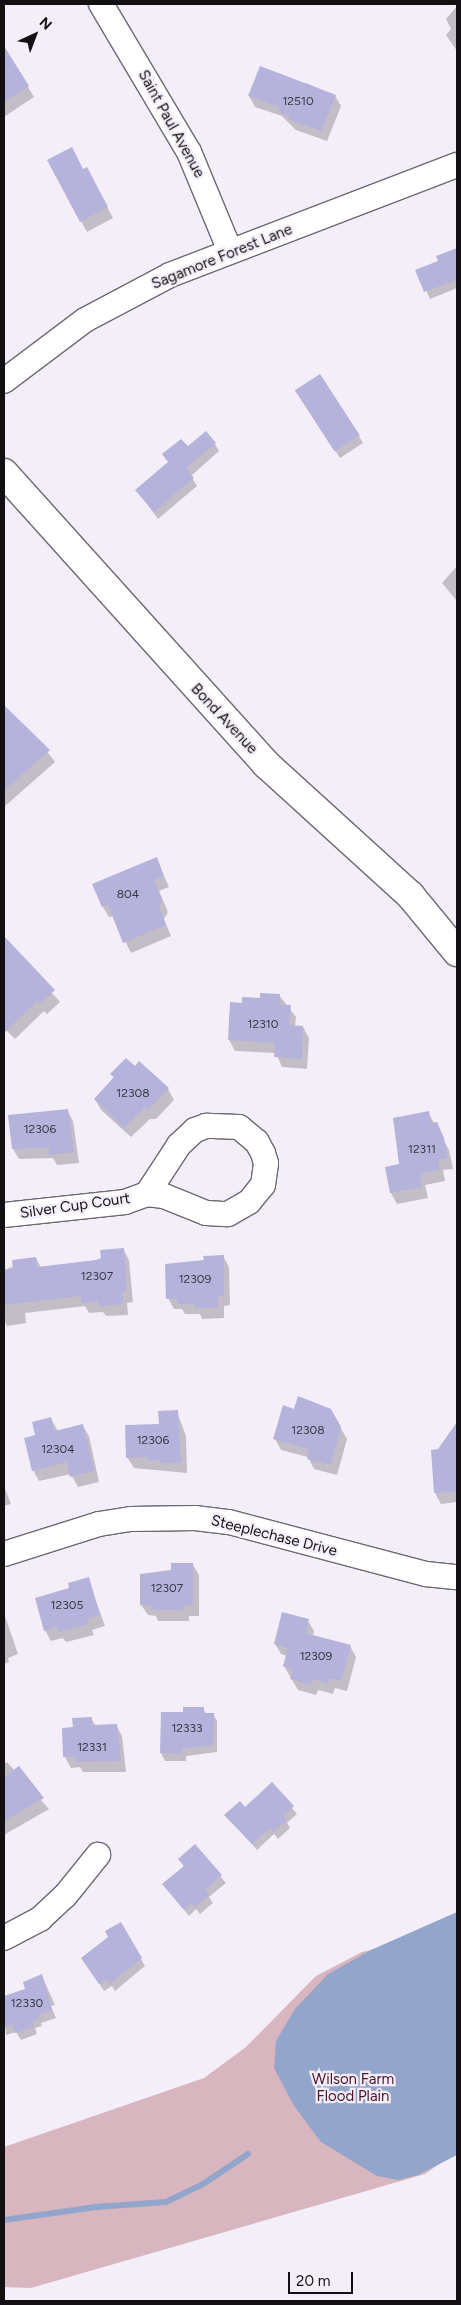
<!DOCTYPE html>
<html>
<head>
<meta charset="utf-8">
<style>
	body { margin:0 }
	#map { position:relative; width:461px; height:2305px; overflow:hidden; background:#f4eef8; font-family:Figtree,sans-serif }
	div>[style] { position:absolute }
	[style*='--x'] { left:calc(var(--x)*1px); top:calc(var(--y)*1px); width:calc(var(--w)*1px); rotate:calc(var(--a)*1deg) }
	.green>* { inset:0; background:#d7b6bf }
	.water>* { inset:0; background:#93a5cb }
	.shadow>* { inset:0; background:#0003 }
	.stream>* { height:6px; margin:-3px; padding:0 3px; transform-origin:3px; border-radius:3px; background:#93a5cb }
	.building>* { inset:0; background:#b5b2db; transform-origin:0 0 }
	.roads { filter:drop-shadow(1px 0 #6d6971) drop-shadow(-1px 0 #6d6971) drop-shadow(0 1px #6d6971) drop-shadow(0 -1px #6d6971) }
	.minor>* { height:24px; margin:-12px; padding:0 12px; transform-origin:12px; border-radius:12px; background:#fff }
	.tertiary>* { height:28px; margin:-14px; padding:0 14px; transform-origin:14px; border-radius:14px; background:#fff }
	span { translate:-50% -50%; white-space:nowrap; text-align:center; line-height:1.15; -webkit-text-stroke:4.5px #f4eef8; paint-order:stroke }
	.number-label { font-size:12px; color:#3b3845 }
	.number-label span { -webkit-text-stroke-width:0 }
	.street-label { font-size:15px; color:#121013 }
	.park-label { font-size:15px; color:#4c132a }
	.frame { position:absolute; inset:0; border:5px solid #121013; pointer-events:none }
	.north { position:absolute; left:10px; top:10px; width:50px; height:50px; -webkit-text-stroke:4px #f4eef8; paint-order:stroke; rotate:43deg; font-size:14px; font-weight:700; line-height:20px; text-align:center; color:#121013 }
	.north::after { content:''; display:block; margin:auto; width:18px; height:22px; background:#121013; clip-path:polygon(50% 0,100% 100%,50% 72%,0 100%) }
	.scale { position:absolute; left:288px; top:2272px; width:65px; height:22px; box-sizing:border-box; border:2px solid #121013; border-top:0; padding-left:6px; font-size:15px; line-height:18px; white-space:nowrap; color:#121013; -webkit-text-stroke:4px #f4eef8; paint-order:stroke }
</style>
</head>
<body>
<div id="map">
	<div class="green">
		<i style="clip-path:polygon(417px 1939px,457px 2151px,425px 2174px,31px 2288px,4px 2287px,4px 2147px,204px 2078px,246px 2047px,316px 1976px,362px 1952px)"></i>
	</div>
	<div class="water">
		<i style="clip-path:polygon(457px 1912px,457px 2155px,418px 2175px,398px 2180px,377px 2176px,321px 2142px,294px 2106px,274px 2068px,276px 2041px,295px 2009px,328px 1974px,371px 1950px)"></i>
	</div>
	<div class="shadow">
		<i style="clip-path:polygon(457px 6px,457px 51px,446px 35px,451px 29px,446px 19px)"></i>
		<i style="clip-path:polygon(4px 48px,34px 97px,4px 117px)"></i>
		<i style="clip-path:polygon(306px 83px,335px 96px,341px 106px,327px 141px,296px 130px,282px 116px,255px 107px,249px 96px,304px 86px)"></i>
		<i style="clip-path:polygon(49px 161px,83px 170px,92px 179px,113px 218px,87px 232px)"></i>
		<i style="clip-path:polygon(457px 249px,457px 288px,430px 299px,417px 270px,440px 261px,438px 257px)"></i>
		<i style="clip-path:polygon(301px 398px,359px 436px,363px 443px,340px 458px)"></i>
		<i style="clip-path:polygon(215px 444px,219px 451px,191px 476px,197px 486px,158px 519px,137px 490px,188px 448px)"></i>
		<i style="clip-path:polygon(457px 566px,457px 601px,442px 583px)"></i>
		<i style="clip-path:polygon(6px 710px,36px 737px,55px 762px,4px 807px,4px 712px)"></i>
		<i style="clip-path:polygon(156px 858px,169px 887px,159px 891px,168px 912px,164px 919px,171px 936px,131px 953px,113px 916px,109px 917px,103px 907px)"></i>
		<i style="clip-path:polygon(5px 940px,60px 1002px,47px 1014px,44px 1011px,15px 1039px,4px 1028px)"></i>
		<i style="clip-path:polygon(279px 995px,296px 1017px,295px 1027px,303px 1027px,309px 1038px,307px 1069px,282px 1067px,276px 1053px,235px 1051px,229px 1040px,243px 1004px)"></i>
		<i style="clip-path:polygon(139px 1063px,168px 1089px,174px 1100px,156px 1119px,150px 1119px,131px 1137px,101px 1110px,95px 1099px,114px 1078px,112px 1074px,135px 1068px)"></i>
		<i style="clip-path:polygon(67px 1110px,73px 1121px,79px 1163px,57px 1165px,53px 1158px,19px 1159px,13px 1149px)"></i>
		<i style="clip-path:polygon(428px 1112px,449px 1150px,453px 1169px,443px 1170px,445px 1181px,425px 1185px,428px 1198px,397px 1204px,391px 1193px,387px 1168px,401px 1165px)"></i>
		<i style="clip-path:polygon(123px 1249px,129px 1260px,133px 1302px,127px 1303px,128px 1315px,106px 1316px,103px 1312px,89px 1313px,85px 1306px,25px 1313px,26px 1323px,7px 1326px,4px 1319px,4px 1270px,36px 1258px,41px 1268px,96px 1261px)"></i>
		<i style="clip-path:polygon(223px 1256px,229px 1267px,230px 1305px,224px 1306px,224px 1318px,202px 1319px,200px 1314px,185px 1314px,182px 1309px,174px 1309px,168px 1298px,205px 1261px)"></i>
		<i style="clip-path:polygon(299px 1397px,330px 1410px,347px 1439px,337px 1475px,314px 1469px,308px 1457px,281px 1450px,275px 1439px,295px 1410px)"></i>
		<i style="clip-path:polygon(177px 1412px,186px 1436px,187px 1473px,134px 1468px,127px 1457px)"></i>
		<i style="clip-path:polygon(51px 1419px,58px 1431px,82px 1425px,89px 1436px,99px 1482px,78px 1487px,71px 1474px,39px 1481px,33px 1470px)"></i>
		<i style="clip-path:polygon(457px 1438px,457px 1502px,441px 1504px,435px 1493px,439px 1450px,446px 1440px)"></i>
		<i style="clip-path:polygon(4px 1486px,11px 1504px,4px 1506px)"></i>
		<i style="clip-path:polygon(193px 1565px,199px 1575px,199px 1616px,189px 1616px,189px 1621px,158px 1621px,156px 1616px,148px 1615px,141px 1605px,172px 1571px)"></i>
		<i style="clip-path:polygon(88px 1579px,105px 1626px,92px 1630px,94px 1635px,66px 1642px,63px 1638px,51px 1641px,45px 1630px,70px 1588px)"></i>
		<i style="clip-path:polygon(4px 1613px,18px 1654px,8px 1658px,9px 1662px,4px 1664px)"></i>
		<i style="clip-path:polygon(308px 1621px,314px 1631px,313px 1636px,350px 1646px,356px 1657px,347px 1691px,335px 1688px,333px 1694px,318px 1690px,316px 1695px,298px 1690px,284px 1666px,287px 1656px,281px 1654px,275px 1644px)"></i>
		<i style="clip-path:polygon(203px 1708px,206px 1714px,213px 1714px,217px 1721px,217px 1752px,186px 1756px,186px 1761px,165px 1761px,161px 1753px,162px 1713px,184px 1713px)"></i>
		<i style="clip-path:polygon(91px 1718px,96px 1726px,116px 1725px,122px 1736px,126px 1772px,83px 1772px,80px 1767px,71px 1768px,65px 1757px,63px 1729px,74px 1728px)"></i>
		<i style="clip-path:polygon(7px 1762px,49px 1809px,4px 1835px,4px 1764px)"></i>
		<i style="clip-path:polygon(272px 1784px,297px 1814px,287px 1823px,290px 1828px,278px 1839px,274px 1834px,257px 1850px,226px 1815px,245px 1809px)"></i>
		<i style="clip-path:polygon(195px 1846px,226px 1883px,209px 1897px,213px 1903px,200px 1914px,196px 1909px,189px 1916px,164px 1885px,184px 1867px,180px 1859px)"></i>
		<i style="clip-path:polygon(120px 1924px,145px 1966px,115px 1991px,112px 1986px,104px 1991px,87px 1965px)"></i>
		<i style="clip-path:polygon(42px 1976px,55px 2005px,51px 2006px,56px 2018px,41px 2023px,42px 2026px,35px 2028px,37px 2034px,21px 2040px,16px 2032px,6px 2035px,4px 1998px,27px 1990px)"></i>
	</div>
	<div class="stream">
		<i style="--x:4;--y:2220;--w:93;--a:-8"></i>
		<i style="--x:96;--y:2207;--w:70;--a:-4.1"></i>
		<i style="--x:166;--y:2202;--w:41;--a:-25.9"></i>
		<i style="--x:203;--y:2184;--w:54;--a:-33.7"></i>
	</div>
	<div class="building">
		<i style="clip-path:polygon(4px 46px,29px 86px,4px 102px)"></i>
		<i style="clip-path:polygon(260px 66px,336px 95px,321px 131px,288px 119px,290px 116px,278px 112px,280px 107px,248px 96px)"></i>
		<i style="clip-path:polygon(72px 147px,83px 169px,87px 167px,108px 207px,80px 222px,47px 160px)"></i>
		<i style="clip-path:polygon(457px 248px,457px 280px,424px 292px,415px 270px,438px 261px,436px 256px)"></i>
		<i style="left:320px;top:374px;width:73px;height:30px;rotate:57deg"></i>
		<i style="clip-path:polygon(206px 431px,216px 443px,186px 468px,194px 478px,154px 512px,135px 490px,168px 462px,162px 454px,181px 439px,188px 446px)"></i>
		<i style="clip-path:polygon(4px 705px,50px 750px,4px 791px)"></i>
		<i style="clip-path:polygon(157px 857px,164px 876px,154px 880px,162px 900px,159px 907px,166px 925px,123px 943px,108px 905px,102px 907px,92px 884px)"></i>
		<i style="clip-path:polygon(4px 936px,55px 990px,40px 1004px,37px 1001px,4px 1033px)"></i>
		<i style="clip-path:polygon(260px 993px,280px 994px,280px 1005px,291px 1005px,289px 1025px,303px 1026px,302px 1059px,274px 1057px,275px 1043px,228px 1040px,230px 1002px,242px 1003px,242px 997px,260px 998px)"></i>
		<i style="clip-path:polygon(126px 1058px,135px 1066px,139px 1061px,169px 1088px,149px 1109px,144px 1108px,124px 1128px,94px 1099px,114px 1077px,110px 1074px)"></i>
		<i style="clip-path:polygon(68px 1109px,74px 1152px,49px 1155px,49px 1148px,12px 1149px,8px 1115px)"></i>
		<i style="clip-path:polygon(429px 1111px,431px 1123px,437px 1122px,444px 1138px,448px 1158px,438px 1160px,440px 1170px,420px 1174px,422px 1187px,390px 1193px,385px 1167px,399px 1164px,393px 1118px)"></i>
		<i style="clip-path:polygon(124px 1248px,127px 1291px,122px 1292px,123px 1304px,99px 1306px,98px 1301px,81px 1303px,81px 1296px,4px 1305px,4px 1270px,13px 1269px,12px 1260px,36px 1257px,37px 1267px,96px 1260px,101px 1258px,100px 1250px)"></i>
		<i style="clip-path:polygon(224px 1255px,224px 1295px,218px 1296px,218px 1308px,195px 1308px,195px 1304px,178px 1304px,177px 1298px,166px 1299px,165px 1264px,204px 1260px,203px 1256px)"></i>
		<i style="clip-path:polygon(298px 1396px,331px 1409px,341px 1427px,331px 1465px,307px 1459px,309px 1449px,273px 1439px,283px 1405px,294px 1409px)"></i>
		<i style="clip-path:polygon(178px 1410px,181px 1463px,160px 1463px,160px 1460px,148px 1461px,148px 1457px,126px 1458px,125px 1425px,159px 1424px,158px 1411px)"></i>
		<i style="clip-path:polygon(51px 1417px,55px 1431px,83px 1424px,94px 1471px,70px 1477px,67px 1462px,32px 1471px,24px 1438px,35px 1435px,32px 1422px)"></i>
		<i style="clip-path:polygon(457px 1422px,457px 1492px,434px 1493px,431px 1450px,438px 1449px)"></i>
		<i style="clip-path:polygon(171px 1563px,193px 1563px,193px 1605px,183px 1605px,183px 1610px,151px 1610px,151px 1605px,140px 1605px,140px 1574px,171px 1570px)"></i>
		<i style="clip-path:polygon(89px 1577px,100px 1615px,87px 1619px,89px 1624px,59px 1632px,57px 1627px,44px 1631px,35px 1598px,69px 1588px,68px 1583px)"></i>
		<i style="clip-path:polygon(282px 1612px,309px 1619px,305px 1633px,351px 1645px,341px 1681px,329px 1678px,328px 1684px,312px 1679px,311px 1685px,290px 1679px,293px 1669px,283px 1666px,288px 1648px,274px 1644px)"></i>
		<i style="clip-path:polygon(183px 1707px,204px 1707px,204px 1713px,214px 1713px,213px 1745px,182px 1749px,182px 1754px,160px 1753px,161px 1712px,183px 1712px)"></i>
		<i style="clip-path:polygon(92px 1717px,92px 1725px,117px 1724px,121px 1761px,76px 1762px,76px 1757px,63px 1757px,62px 1728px,73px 1727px,72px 1718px)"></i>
		<i style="clip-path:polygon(19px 1766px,44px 1798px,4px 1821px,4px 1777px)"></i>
		<i style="clip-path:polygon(272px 1782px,294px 1806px,283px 1816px,287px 1820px,273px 1832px,270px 1828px,252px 1844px,224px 1815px,240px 1801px,245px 1807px)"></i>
		<i style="clip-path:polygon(195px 1844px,222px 1875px,205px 1890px,209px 1895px,195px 1907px,191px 1903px,184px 1910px,162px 1884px,184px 1866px,178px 1859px)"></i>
		<i style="clip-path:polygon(121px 1922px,142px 1958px,110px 1984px,107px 1979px,99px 1984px,81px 1958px,108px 1937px,105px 1931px)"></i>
		<i style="clip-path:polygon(42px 1974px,52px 2010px,38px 2015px,39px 2018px,32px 2021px,34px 2027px,15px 2033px,12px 2025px,4px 2028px,4px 1996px,25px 1989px,23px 1982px)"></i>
	</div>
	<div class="roads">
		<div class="minor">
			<i style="--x:101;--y:4;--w:172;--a:59.3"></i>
			<i style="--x:189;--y:152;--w:107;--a:67.5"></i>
			<i style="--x:4;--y:381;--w:101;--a:-37"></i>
			<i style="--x:85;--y:320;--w:96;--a:-27.9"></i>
			<i style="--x:170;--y:275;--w:307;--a:-21"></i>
			<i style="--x:4;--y:1215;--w:122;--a:-6.1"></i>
			<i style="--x:125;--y:1202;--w:23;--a:-20"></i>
			<i style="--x:147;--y:1194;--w:17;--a:7"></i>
			<i style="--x:164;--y:1196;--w:45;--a:22"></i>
			<i style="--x:206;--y:1213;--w:22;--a:3"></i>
			<i style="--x:228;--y:1214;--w:24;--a:-30"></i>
			<i style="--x:249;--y:1202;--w:22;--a:-51"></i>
			<i style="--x:263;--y:1185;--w:22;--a:-82"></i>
			<i style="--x:266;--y:1163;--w:10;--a:-107"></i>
			<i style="--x:263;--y:1153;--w:13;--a:-119"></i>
			<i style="--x:257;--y:1142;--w:23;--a:-140"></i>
			<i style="--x:239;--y:1127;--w:33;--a:-178"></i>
			<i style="--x:206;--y:1126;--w:12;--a:160"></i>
			<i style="--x:195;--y:1130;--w:22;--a:137"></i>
			<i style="--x:179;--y:1145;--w:59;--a:123.1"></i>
			<i style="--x:4;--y:1554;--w:100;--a:-17.5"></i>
			<i style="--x:99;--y:1524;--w:32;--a:-9"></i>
			<i style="--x:131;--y:1519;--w:64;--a:-0.9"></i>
			<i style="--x:195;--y:1518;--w:34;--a:7"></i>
			<i style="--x:229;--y:1522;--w:204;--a:14.8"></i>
			<i style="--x:426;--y:1574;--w:31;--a:6"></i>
			<i style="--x:4;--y:1938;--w:41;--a:-27.8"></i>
			<i style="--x:40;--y:1919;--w:34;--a:-43"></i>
			<i style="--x:65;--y:1896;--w:53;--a:-51.2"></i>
		</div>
		<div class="tertiary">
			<i style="--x:4;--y:473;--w:392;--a:48"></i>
			<i style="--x:266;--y:764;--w:195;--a:42.3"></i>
			<i style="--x:410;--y:895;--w:74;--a:50.5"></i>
		</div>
	</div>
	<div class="number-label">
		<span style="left:298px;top:102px">12510</span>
		<span style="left:128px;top:895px">804</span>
		<span style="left:263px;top:1025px">12310</span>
		<span style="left:133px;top:1094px">12308</span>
		<span style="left:40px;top:1130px">12306</span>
		<span style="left:422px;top:1150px">12311</span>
		<span style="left:97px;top:1277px">12307</span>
		<span style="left:195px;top:1280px">12309</span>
		<span style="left:308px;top:1431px">12308</span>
		<span style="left:153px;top:1441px">12306</span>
		<span style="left:58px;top:1450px">12304</span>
		<span style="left:167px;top:1589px">12307</span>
		<span style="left:67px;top:1606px">12305</span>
		<span style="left:316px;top:1657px">12309</span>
		<span style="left:187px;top:1729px">12333</span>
		<span style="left:92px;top:1748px">12331</span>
		<span style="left:27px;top:2004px">12330</span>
	</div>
	<div class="street-label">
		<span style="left:171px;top:124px;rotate:61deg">Saint Paul Avenue</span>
		<span style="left:222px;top:257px;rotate:-22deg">Sagamore Forest Lane</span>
		<span style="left:224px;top:719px;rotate:47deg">Bond Avenue</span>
		<span style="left:75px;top:1206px;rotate:-8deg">Silver Cup Court</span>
		<span style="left:274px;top:1536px;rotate:14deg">Steeplechase Drive</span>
	</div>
	<div class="park-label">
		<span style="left:353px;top:2088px">Wilson Farm<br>Flood Plain</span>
	</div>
	<div class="frame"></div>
	<div class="north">N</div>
	<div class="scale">20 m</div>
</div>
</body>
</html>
